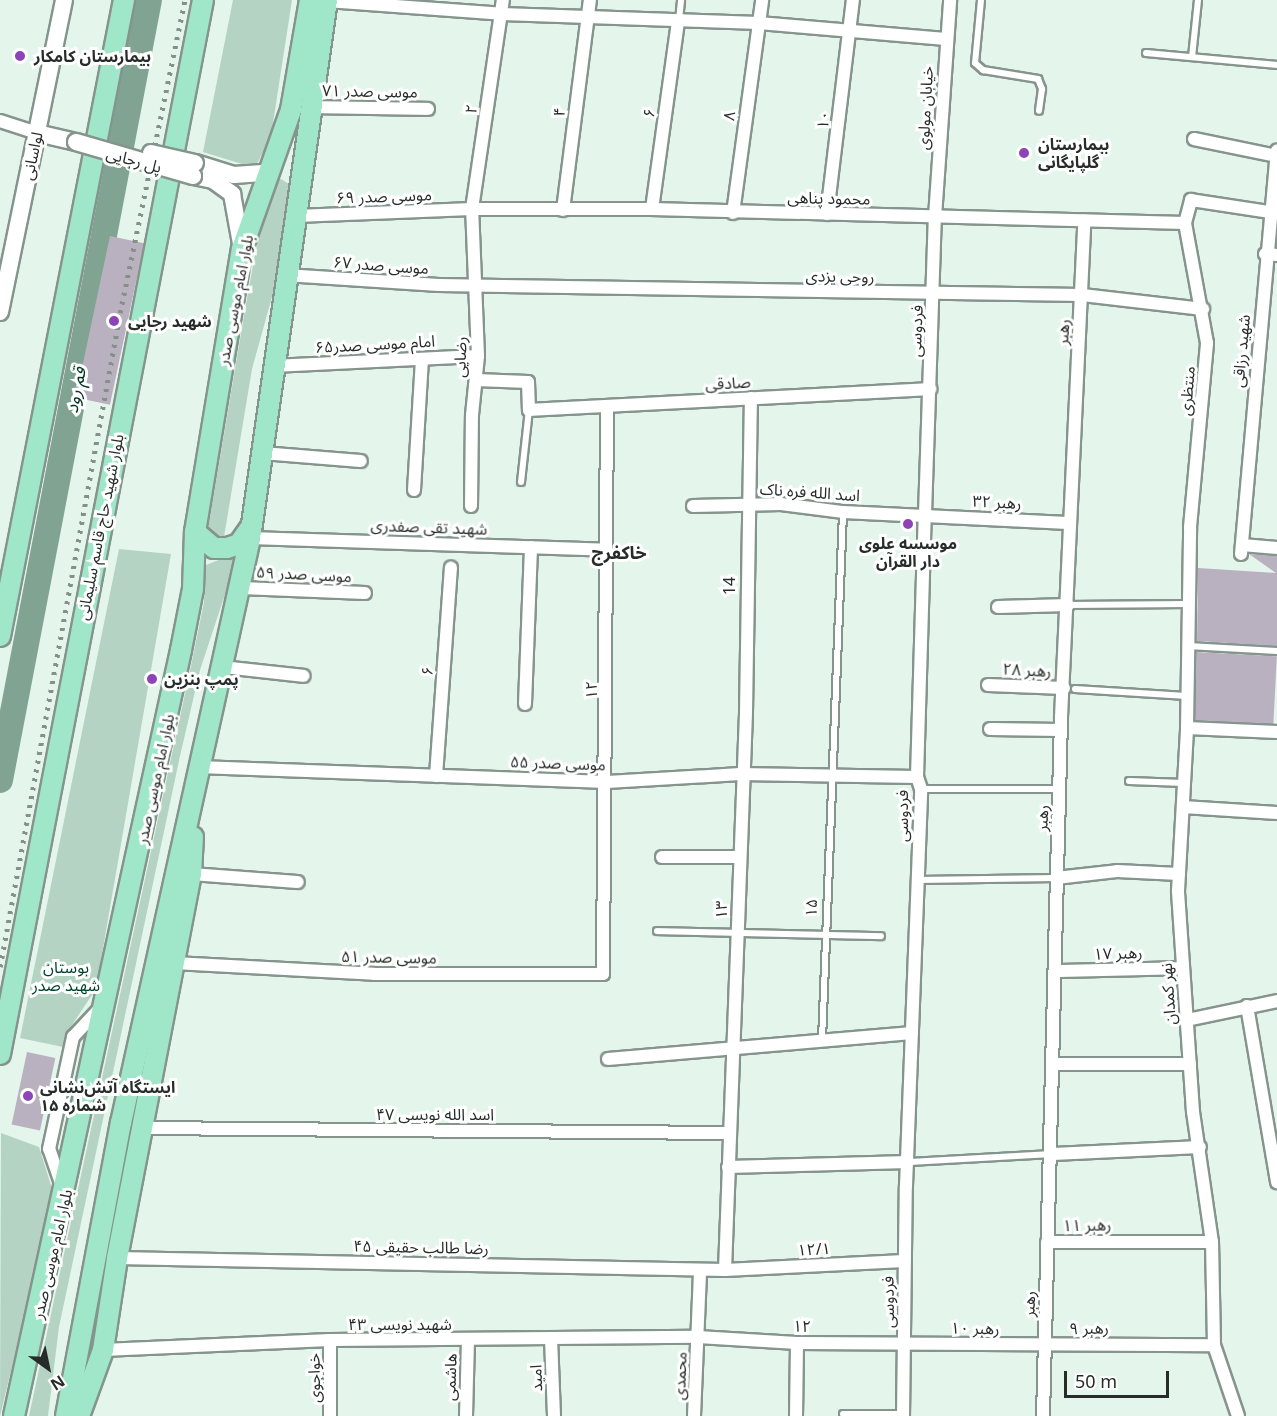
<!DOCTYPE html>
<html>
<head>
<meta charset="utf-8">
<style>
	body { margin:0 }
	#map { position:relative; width:1277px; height:1416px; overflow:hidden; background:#e4f5ec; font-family:"Noto Sans","Noto Sans Arabic",sans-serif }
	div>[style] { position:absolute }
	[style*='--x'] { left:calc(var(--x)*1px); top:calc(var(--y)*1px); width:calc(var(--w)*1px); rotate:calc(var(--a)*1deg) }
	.green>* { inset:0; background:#b5d3c3 }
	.river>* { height:26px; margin:-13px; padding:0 13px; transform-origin:13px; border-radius:13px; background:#81a392 }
	.building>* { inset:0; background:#b9b1bf; transform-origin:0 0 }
	.roads { filter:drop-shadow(2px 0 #85948c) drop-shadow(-2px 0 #85948c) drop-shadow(0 2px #85948c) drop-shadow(0 -2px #85948c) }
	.service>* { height:6px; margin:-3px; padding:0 3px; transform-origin:3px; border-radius:3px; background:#fff }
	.minor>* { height:12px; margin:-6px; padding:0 6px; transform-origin:6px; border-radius:6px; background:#fff }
	.secondary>* { height:16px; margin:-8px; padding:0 8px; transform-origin:8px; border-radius:8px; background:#fff }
	.primary>* { height:20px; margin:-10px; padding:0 10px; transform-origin:10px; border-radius:10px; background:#9fe7c8 }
	.rail>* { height:4.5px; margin-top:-2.25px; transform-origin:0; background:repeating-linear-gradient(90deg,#85908a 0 3px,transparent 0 9px) }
	.bridges { filter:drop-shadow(2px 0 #85948c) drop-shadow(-2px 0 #85948c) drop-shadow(0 2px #85948c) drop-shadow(0 -2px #85948c) }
	.secondary-bridge>* { height:16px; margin:-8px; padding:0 8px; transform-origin:8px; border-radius:8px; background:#fff }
	.dots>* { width:16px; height:16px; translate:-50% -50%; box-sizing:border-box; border:3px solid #fff; border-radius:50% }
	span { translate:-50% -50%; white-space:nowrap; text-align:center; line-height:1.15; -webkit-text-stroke:6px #fff; paint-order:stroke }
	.poi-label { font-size:16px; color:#262c29; font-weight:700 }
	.left { translate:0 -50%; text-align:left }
	.street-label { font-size:16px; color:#262c29 }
	.park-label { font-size:16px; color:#00432c }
	.water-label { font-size:18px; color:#043523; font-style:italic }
	.neighbourhood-label { font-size:18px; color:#262c29; font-weight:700 }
	.north { position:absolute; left:18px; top:1338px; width:60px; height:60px; -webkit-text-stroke:4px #fff; paint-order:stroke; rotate:147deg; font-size:16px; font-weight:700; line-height:24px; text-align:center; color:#262c29 }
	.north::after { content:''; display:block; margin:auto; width:21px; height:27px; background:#262c29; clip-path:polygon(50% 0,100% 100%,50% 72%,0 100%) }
	.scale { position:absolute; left:1064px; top:1371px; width:105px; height:27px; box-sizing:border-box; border:3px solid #262c29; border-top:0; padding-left:8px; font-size:18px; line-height:21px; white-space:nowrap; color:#262c29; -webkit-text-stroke:4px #fff; paint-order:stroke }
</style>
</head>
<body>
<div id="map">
	<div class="green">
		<i style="clip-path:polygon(233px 0,292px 0,271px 136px,255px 168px,203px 152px)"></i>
		<i style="clip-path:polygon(281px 179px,292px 186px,277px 279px,252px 369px,224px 537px,220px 539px,208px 529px,246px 304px,261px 221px,275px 180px)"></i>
		<i style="clip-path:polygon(119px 549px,171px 554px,96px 989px,66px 1034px,63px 1047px,20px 1038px)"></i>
		<i style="clip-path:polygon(239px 552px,200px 670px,180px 756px,59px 1327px,48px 1416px,29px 1416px,191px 666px,204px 602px,206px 565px)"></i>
		<i style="clip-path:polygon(1px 1133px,39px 1147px,54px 1195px,0 1416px)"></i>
	</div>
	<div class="river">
		<i style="--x:0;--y:780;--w:794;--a:-79.19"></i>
	</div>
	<div class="building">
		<i style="left:110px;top:236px;width:35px;height:165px;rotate:12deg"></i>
		<i style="clip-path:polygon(1249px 554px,1277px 556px,1277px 646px,1197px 641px,1198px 568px,1276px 573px)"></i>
		<i style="left:1196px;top:652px;width:81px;height:68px;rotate:3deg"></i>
		<i style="left:27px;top:1052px;width:29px;height:74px;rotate:12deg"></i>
	</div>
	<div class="roads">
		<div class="service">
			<i style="--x:981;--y:0;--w:63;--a:95.4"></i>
			<i style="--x:975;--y:63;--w:11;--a:41"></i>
			<i style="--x:983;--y:70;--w:56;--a:9.3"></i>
			<i style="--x:1038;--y:79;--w:11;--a:68"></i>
			<i style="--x:1042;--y:89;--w:22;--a:98"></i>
			<i style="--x:679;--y:20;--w:20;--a:-84"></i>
			<i style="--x:1146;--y:53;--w:132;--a:5.2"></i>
			<i style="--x:1192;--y:57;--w:57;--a:-84"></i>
			<i style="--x:521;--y:482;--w:72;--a:-83.7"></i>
			<i style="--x:1068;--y:605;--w:121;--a:-0.5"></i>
			<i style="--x:1188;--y:646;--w:89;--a:3.2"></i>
			<i style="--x:1075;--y:689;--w:112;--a:3.6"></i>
			<i style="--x:1129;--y:781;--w:55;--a:2.1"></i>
			<i style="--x:921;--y:789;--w:139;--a:0"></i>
			<i style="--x:917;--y:880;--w:139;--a:-0.8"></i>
			<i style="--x:657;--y:931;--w:224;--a:1.3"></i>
			<i style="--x:822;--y:1040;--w:528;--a:-87.72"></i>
			<i style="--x:908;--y:1162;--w:141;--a:-3.2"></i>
			<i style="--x:843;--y:1414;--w:60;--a:0"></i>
		</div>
		<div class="minor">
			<i style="--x:327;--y:1;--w:175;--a:4.2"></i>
			<i style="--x:502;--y:14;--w:257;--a:2"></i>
			<i style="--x:759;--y:23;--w:187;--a:4.9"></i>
			<i style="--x:313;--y:107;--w:115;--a:1"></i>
			<i style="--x:0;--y:121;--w:39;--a:18"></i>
			<i style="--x:1194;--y:139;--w:85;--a:11.6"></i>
			<i style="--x:652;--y:209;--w:189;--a:-82.1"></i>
			<i style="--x:563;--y:210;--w:212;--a:-82.7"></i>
			<i style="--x:733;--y:213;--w:215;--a:-82.2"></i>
			<i style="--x:827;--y:214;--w:216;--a:-83.1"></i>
			<i style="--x:296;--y:216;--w:176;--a:-2.3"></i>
			<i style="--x:472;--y:209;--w:180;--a:0"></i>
			<i style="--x:652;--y:209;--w:533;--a:1.5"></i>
			<i style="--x:1265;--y:254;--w:12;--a:5"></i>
			<i style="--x:285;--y:275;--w:154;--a:3.7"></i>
			<i style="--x:439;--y:285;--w:643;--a:0.89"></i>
			<i style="--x:1082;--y:295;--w:122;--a:6.6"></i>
			<i style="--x:273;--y:366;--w:205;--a:-2.8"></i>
			<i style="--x:476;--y:380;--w:52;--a:2.2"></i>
			<i style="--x:528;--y:382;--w:28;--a:88"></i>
			<i style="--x:529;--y:410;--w:402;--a:-3"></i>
			<i style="--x:262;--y:453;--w:99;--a:4.6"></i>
			<i style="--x:414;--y:490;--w:131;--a:-86.5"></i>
			<i style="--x:471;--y:506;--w:91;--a:-89.4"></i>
			<i style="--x:472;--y:415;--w:59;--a:-84.2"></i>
			<i style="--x:478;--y:356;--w:147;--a:-92.3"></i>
			<i style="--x:472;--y:209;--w:211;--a:-81.6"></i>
			<i style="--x:693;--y:506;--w:88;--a:-1.3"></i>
			<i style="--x:781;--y:504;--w:63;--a:7.4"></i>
			<i style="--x:843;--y:512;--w:225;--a:2.8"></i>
			<i style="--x:250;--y:538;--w:357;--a:1.9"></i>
			<i style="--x:1242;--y:545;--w:35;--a:5"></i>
			<i style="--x:1241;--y:554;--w:405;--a:-84.9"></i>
			<i style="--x:241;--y:588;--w:124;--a:2.3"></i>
			<i style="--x:998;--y:607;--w:70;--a:-1.6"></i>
			<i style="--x:223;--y:667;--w:81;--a:6.3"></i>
			<i style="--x:988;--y:685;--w:76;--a:2.3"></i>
			<i style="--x:525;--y:704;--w:157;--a:-87.8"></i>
			<i style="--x:1187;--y:728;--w:90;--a:2.5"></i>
			<i style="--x:990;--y:729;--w:71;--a:0.8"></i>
			<i style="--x:198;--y:767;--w:409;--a:2.1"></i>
			<i style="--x:607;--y:782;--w:133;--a:-3.4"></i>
			<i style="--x:740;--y:774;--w:177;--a:1"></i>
			<i style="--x:436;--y:776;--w:209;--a:-85.9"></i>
			<i style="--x:1183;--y:807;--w:94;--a:3.7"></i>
			<i style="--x:662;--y:857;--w:77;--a:0"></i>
			<i style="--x:191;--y:874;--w:107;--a:4.3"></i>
			<i style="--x:1056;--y:878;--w:61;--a:-6.5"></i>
			<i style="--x:1117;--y:871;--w:62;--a:2.8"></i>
			<i style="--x:174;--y:963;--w:200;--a:3.1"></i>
			<i style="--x:374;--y:974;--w:229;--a:0"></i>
			<i style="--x:603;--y:974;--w:568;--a:-89.6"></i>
			<i style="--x:1055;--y:971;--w:128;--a:-1.3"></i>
			<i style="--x:1247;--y:1006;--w:179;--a:80.3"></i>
			<i style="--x:1187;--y:1020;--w:92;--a:-11.9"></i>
			<i style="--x:608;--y:1059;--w:305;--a:-4.9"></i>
			<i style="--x:1053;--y:1064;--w:137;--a:0"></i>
			<i style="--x:141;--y:1128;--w:588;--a:0.49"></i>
			<i style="--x:1053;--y:1154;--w:147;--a:-2.7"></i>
			<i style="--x:728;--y:1167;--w:180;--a:-1.6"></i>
			<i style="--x:62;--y:1186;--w:39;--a:-109"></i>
			<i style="--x:49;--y:1149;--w:115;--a:-77.9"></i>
			<i style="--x:73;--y:1037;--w:42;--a:-46.9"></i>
			<i style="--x:1047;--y:1242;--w:165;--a:0"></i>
			<i style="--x:117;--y:1258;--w:608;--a:1.13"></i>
			<i style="--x:725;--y:1270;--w:179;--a:-2.9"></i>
			<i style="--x:725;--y:1270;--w:558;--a:-87.84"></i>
			<i style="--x:746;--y:712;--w:314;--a:-89.1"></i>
			<i style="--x:551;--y:1338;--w:78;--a:87.8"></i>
			<i style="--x:330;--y:1340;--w:76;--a:90"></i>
			<i style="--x:103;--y:1350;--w:227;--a:-2.5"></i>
			<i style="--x:330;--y:1340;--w:368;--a:-0.5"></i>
			<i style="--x:698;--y:1337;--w:99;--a:3.5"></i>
			<i style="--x:797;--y:1343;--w:417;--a:0.3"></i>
			<i style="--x:466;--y:1416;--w:76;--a:-88.5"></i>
			<i style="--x:694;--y:1416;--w:146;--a:-87.6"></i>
			<i style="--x:796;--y:1416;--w:73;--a:-89.2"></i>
			<i style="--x:903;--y:1416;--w:230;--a:-89.3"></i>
			<i style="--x:906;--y:1186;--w:397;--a:-87.8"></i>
			<i style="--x:921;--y:789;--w:13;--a:-108"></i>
			<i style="--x:917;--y:777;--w:263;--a:-88.3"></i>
			<i style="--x:925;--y:514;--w:297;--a:-88.1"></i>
			<i style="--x:935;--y:217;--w:218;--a:-86"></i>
			<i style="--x:1043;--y:1416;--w:699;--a:-88.52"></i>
			<i style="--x:1061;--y:717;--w:497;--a:-87.3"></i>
			<i style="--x:1238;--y:1416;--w:75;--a:-108.7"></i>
			<i style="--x:1214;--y:1345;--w:103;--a:-91.1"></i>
			<i style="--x:1212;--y:1242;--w:131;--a:-98.3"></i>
			<i style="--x:1193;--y:1112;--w:222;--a:-93.9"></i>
			<i style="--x:1178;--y:891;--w:163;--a:-86.8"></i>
			<i style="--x:1187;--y:728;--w:201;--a:-89.1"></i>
			<i style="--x:1190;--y:527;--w:185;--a:-84.7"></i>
			<i style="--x:1207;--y:343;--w:122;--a:-100.4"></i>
			<i style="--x:1185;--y:223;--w:24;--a:-75"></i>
			<i style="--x:1191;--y:200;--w:79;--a:8.7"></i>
		</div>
		<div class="secondary">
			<i style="--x:37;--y:133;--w:40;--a:13"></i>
			<i style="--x:195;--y:163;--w:41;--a:17.1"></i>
			<i style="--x:234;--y:175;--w:32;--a:-4"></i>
			<i style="--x:193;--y:176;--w:20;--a:11"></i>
			<i style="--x:213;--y:180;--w:24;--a:36"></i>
			<i style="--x:232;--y:194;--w:56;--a:79.7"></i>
			<i style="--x:0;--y:312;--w:318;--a:-78.4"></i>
		</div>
		<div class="primary">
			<i style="--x:195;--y:532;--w:25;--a:40"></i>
			<i style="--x:214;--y:548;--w:13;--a:0"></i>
			<i style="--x:227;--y:548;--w:13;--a:-18"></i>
			<i style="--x:239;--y:544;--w:21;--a:-55"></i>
			<i style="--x:0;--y:636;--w:648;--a:-78.97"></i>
			<i style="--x:0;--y:1054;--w:1073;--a:-79.1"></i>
			<i style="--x:14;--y:1416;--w:784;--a:-77.7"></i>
			<i style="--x:181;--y:650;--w:62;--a:-78.9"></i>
			<i style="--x:193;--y:589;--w:57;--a:-88"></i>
			<i style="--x:195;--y:532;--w:287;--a:-80.6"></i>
			<i style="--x:242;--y:249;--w:147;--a:-70.6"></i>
			<i style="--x:291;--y:110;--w:112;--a:-80.2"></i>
			<i style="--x:66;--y:1416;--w:298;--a:-79.4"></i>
			<i style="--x:121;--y:1123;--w:599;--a:-77.56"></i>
			<i style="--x:250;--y:538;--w:543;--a:-81.85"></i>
			<i style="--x:79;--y:1416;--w:70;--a:-70"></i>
			<i style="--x:103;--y:1350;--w:93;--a:-81.3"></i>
			<i style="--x:117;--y:1258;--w:391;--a:-79.1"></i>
			<i style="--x:191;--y:874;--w:37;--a:-87"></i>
		</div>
	</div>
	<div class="rail">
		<i style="--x:0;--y:967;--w:665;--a:-79.6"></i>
		<i style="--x:120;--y:313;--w:320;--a:-78.3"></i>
	</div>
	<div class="bridges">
		<div class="secondary-bridge">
			<i style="--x:76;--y:142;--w:122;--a:16.2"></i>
			<i style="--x:151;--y:153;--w:45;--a:12.8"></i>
		</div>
	</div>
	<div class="dots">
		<i style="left:20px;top:56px;background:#8c44b7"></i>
		<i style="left:1024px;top:153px;background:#8c44b7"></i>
		<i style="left:114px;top:321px;background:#8c44b7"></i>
		<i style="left:908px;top:524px;background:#8c44b7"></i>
		<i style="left:152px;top:679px;background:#8c44b7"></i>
		<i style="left:28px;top:1096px;background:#8c44b7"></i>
	</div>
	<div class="poi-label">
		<span class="left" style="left:34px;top:56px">بیمارستان کامکار</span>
		<span class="left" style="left:1038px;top:153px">بیمارستان<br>گلپایگانی</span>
		<span class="left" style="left:128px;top:321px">شهید رجایی</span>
		<span style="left:908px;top:552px">موسسه علوی<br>دار القرآن</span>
		<span class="left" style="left:164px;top:679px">پمپ بنزین</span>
		<span class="left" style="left:40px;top:1096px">ایستگاه آتش‌نشانی<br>شماره ۱۵</span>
	</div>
	<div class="street-label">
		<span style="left:370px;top:91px;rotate:1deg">موسی صدر ۷۱</span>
		<span style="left:925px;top:108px;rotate:-87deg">خیابان مولوی</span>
		<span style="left:471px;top:109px;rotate:-81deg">۲</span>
		<span style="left:559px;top:112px;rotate:-83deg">۴</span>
		<span style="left:649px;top:113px;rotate:-82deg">۶</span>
		<span style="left:729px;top:116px;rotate:-82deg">۸</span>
		<span style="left:823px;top:120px;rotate:-83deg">۱۰</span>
		<span style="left:32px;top:156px;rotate:-78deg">لواسانی</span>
		<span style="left:134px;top:160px;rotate:15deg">پل رجایی</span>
		<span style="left:384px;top:196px;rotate:-2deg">موسی صدر ۶۹</span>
		<span style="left:829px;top:198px;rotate:1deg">محمود پناهی</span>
		<span style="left:381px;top:265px;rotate:4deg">موسی صدر ۶۷</span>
		<span style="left:840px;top:276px;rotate:1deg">روحی یزدی</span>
		<span style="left:235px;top:300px;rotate:-79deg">بلوار امام موسی صدر</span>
		<span style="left:916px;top:331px;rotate:-88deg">فردوسی</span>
		<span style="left:1063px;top:332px;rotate:-86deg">رهبر</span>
		<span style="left:375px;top:344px;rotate:-3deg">امام موسی صدر۶۵</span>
		<span style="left:1241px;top:351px;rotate:-85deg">شهید رزاقی</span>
		<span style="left:460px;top:357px;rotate:-88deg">رضایی</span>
		<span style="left:728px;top:383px;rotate:-3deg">صادقی</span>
		<span style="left:1187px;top:391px;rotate:-85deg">منتظری</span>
		<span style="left:810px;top:492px;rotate:4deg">اسد الله فره ناک</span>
		<span style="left:997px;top:502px;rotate:3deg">رهبر ۳۲</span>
		<span style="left:100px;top:527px;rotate:-79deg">بلوار شهید حاج قاسم سلیمانی</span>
		<span style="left:429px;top:527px;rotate:2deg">شهید تقی صفدری</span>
		<span style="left:304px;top:574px;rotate:3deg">موسی صدر ۵۹</span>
		<span style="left:729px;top:586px;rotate:-90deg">14</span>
		<span style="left:1027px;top:670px;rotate:3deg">رهبر ۲۸</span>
		<span style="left:427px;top:671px;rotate:-86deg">۶</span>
		<span style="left:591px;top:690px;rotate:-90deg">۱۲</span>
		<span style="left:558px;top:763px;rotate:2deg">موسی صدر ۵۵</span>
		<span style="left:155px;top:779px;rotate:-78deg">بلوار امام موسی صدر</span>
		<span style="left:902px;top:816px;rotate:-90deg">فردوسی</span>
		<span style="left:1042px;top:818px;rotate:-87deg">رهبر</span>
		<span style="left:811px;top:908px;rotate:-88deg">۱۵</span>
		<span style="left:721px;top:910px;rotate:-89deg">۱۳</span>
		<span style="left:1118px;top:953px;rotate:-2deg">رهبر ۱۷</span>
		<span style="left:389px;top:957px;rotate:1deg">موسی صدر ۵۱</span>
		<span style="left:1168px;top:994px;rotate:-94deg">نهر کمدان</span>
		<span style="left:435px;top:1114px">۴۷ اسد الله نویسی</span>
		<span style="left:1087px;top:1225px;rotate:-1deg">رهبر ۱۱</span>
		<span style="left:421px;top:1247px;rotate:1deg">۴۵ رضا طالب حقیقی</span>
		<span style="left:814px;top:1249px;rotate:-3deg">۱۲/۱</span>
		<span style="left:52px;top:1254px;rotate:-77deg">بلوار امام موسی صدر</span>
		<span style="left:888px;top:1302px;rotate:-91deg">فردوسی</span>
		<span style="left:1029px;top:1304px;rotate:-88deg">رهبر</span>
		<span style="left:400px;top:1324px">۴۳ شهید نویسی</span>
		<span style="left:802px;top:1326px;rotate:2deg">۱۲</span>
		<span style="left:975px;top:1328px;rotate:1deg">رهبر ۱۰</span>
		<span style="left:1089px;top:1328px;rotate:-1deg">رهبر ۹</span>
		<span style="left:680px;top:1376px;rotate:-88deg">محمدی</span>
		<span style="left:450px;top:1377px;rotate:-88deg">هاشمی</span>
		<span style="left:314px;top:1378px;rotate:-91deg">خواجوی</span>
		<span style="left:536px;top:1378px;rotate:-92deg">امید</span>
	</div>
	<div class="park-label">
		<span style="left:66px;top:976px">بوستان<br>شهید صدر</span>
	</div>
	<div class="water-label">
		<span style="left:75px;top:390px;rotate:-79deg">قم رود</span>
	</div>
	<div class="neighbourhood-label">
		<span style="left:619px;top:552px">خاکفرج</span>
	</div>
	<div class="north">N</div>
	<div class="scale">50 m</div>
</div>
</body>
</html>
